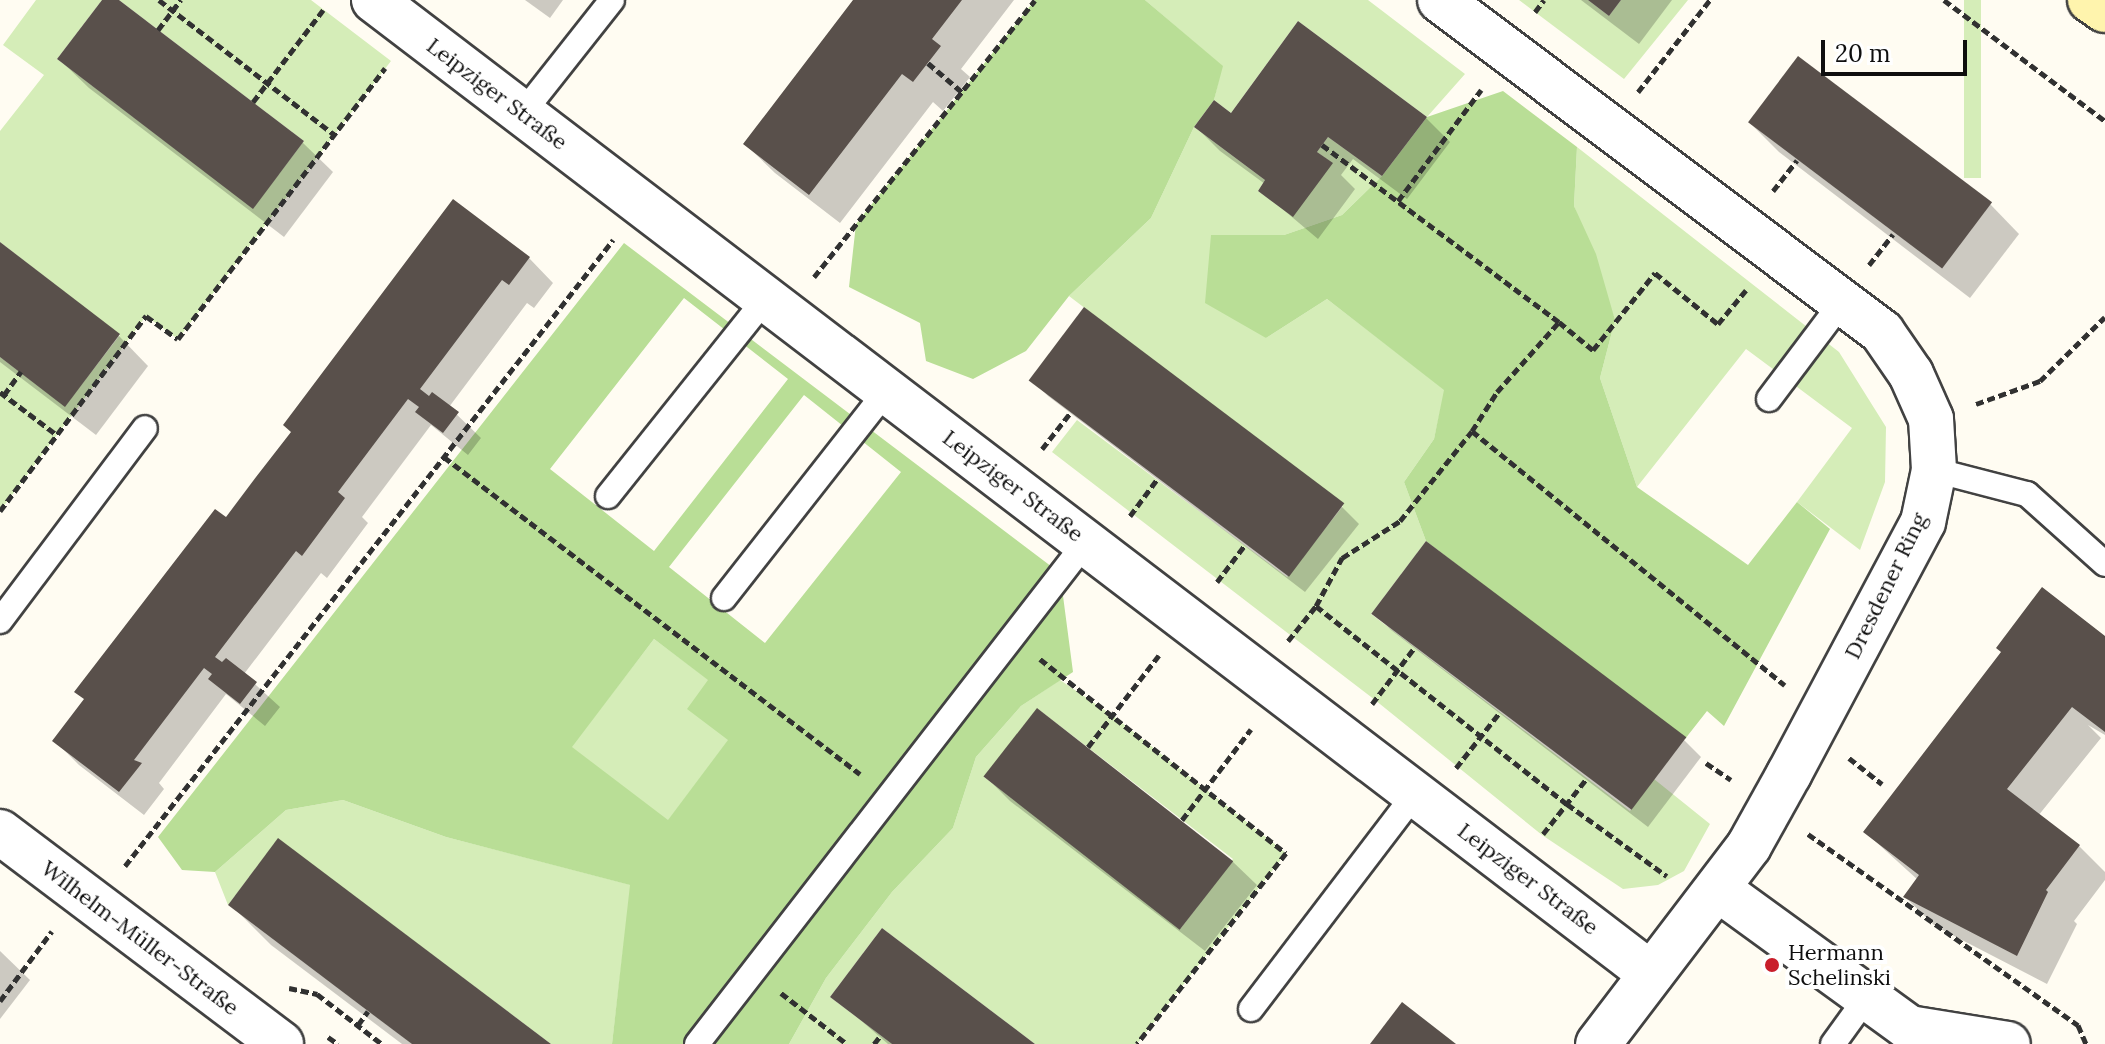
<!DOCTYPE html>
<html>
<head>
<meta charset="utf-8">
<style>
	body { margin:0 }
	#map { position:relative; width:2105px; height:1044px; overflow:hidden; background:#fffcf2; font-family:Lora,serif }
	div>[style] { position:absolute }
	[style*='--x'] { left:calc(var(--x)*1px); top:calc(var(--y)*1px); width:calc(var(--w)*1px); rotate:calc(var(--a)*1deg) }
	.green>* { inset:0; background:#d5edb8; transform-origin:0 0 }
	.forest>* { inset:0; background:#b9de96 }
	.shadow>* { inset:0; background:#0003 }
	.building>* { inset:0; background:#59504b; transform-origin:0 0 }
	.path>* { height:5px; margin-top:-2.5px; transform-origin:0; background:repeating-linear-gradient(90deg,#313131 0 8px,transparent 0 12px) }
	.roads { filter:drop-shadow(2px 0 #424242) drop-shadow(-2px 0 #424242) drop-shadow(0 2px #424242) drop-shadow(0 -2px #424242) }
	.lane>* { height:24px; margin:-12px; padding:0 12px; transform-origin:12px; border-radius:12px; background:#fff }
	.street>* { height:44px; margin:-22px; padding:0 22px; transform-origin:22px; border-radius:22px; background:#fff }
	.secondary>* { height:44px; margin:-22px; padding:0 22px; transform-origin:22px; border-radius:22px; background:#fff4ad }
	.dots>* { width:22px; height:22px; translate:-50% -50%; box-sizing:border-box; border:4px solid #fff; border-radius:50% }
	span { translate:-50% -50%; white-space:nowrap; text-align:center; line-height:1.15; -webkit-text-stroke:8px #fff; paint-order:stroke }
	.street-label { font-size:22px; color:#0f0f0f }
	.poi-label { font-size:22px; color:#0f0f0f }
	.left { translate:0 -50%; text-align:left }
	.scale { position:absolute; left:1821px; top:40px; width:146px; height:36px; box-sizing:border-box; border:4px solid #0f0f0f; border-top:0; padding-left:10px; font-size:24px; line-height:28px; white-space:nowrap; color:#0f0f0f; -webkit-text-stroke:6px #fff; paint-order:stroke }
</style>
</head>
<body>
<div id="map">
	<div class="green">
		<i style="clip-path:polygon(36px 0,102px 0,57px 59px,253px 208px,304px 141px,119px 0,311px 0,391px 61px,178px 339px,146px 316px,0 511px,0 357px,65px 406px,120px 335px,0 242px,0 131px,44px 75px,3px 45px)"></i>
		<i style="clip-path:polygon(1145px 0,1368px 0,1465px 74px,1427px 117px,1298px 21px,1231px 113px,1214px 100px,1222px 66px)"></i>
		<i style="clip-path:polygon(1519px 0,1588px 0,1609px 16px,1621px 0,1688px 0,1624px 79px)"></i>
		<i style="left:1964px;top:0;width:17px;height:178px"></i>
		<i style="clip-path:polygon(1194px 127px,1265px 180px,1258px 191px,1292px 216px,1332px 163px,1317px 152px,1328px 137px,1382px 176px,1342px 215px,1284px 235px,1211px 235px,1266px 338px,1327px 299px,1445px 390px,1434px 439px,1404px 482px,1426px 541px,1371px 614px,1630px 811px,1654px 779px,1710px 824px,1684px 871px,1658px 885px,1623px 889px,1542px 835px,1375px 700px,1052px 452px,1077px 420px,1287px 577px,1343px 506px,1069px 296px,1151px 218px)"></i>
		<i style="clip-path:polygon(1577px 147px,1839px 352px,1886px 427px,1885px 482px,1860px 550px,1797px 502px,1852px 428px,1746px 349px,1637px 487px,1600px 378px,1615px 320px,1574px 206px)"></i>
		<i style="clip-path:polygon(654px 639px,709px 680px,729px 740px,668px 821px,571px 747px)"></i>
		<i style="clip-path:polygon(evenodd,1060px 680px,1112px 715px,1286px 853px,1137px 1044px,1035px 1044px,882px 928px,830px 997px,892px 1044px,789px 1044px,826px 978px,892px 892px,953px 828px,976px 757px,1021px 706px,1060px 680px,1038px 709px,1233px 859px,1181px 928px,984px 777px,1038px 709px)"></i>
		<i style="clip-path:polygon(343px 800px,446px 837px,631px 885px,612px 1044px,551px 1044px,278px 839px,228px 905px,215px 872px,286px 810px)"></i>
	</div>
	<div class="forest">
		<i style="clip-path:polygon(1035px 0,1145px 0,1223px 66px,1214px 100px,1194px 127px,1151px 218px,1069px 296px,1026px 351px,973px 379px,926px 361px,920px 323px,849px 287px,856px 224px)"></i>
		<i style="clip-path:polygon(1503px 91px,1577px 147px,1574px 206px,1596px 254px,1615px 320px,1600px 378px,1637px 487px,1748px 565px,1797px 502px,1830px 529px,1724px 726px,1707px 711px,1685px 739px,1426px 541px,1404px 482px,1434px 439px,1444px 390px,1327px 299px,1266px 338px,1205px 303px,1211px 235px,1284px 235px,1342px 215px,1382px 176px,1427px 117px)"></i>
		<i style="clip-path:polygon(evenodd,624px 243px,1060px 573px,1073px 672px,1021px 706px,976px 757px,953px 828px,892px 892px,826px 978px,789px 1044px,612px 1044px,630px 885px,446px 837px,343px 800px,286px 810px,215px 872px,182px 870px,158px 837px,624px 243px,684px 298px,788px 379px,654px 551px,550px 469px,684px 298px,624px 243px,804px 395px,901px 472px,765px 643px,669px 567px,804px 395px,624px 243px,654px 639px,708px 680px,687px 709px,728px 740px,668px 820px,572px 747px,654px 639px)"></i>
	</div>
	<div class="shadow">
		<i style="clip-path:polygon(104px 0,116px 0,303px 143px,333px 172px,284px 237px,89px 88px,59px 59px)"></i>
		<i style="clip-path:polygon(525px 0,563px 0,550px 18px)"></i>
		<i style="clip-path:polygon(856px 0,1014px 0,961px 69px,970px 77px,943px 111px,933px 102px,840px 223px,775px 173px,745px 144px)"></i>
		<i style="clip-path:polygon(1581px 0,1672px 0,1639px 44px)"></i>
		<i style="clip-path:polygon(1231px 116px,1426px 118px,1450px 142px,1407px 199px,1353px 159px,1341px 175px,1355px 189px,1318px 239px,1260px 190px,1265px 184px,1220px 151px,1196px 127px)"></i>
		<i style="clip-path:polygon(1749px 122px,1990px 204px,2019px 234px,1970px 298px,1779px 152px)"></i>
		<i style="clip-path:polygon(453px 202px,529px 258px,553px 283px,534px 308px,527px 303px,449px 407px,481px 438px,468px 455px,431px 425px,362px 517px,368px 523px,327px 578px,321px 573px,244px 674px,280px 707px,265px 726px,226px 694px,159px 783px,164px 789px,144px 815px,79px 765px,55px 741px,293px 433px)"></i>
		<i style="clip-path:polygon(0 245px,119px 336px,148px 366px,96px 435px,0 362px)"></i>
		<i style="clip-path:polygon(1085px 310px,1342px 507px,1359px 524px,1305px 592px,1048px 396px,1031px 379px)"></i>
		<i style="clip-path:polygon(1374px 613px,1684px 740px,1701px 757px,1648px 827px,1391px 630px)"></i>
		<i style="clip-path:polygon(2105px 639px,2105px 735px,2088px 725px,2101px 738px,2038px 816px,2079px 846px,2105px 872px,2105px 880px,2074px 921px,2077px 924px,2047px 984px,1935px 926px,1905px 897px,1918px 880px,1865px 832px)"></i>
		<i style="clip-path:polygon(986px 777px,1232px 861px,1257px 885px,1205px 951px,1010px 801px)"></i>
		<i style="clip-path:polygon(231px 905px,548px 1044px,402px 1044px,271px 945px)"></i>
		<i style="clip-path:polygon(0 951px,30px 980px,0 1019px)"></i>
		<i style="clip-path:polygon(833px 996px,1032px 1044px,888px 1044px)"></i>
	</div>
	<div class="building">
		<i style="clip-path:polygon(102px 0,119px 0,304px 141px,253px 209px,57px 59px)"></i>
		<i style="clip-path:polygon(853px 0,962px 0,932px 39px,941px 46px,913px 82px,902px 74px,809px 195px,743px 144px)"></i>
		<i style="clip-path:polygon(1588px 0,1621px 0,1609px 16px)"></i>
		<i style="clip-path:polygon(1298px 21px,1427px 117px,1382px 176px,1328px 137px,1317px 152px,1333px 163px,1293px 217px,1258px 191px,1265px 180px,1194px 127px,1214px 100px,1231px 113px)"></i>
		<i style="left:1798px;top:56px;width:243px;height:83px;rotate:37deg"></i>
		<i style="clip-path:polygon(453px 199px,530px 257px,509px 285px,502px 280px,420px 389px,429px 396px,432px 392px,459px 412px,443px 433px,415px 412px,419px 407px,408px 399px,338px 492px,345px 498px,302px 556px,296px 551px,215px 657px,222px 662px,226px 658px,257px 682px,240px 704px,208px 679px,212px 674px,204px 668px,134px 760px,142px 763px,119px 792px,52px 741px,84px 699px,74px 692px,215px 509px,226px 517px,256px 477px,291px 432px,283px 425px)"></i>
		<i style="clip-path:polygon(0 242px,120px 334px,65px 407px,0 357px)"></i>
		<i style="left:1084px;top:307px;width:326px;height:92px;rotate:37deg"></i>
		<i style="left:1426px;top:541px;width:326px;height:91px;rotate:37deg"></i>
		<i style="clip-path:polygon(2042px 587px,2105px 636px,2105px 732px,2072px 707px,2007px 789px,2080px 845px,2046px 890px,2048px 892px,2017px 956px,1903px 897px,1919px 875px,1863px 832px,2001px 652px,1996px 648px)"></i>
		<i style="left:1037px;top:708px;width:249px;height:87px;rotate:38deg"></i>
		<i style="clip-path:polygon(278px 838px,551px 1044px,412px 1044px,368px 1011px,228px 905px)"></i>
		<i style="clip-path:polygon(882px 928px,1035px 1044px,892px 1044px,830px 997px)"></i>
		<i style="clip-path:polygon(1402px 1002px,1456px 1044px,1370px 1044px)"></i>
	</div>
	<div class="path">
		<i style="--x:159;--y:0;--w:222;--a:37.5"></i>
		<i style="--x:1944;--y:0;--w:201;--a:36.9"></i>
		<i style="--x:1535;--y:12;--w:15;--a:-53"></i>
		<i style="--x:158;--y:30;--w:38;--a:-53"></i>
		<i style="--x:928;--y:63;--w:45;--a:40.5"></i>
		<i style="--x:1638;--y:92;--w:117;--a:-52"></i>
		<i style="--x:253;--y:102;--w:116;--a:-52.7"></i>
		<i style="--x:1773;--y:191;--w:39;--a:-52"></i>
		<i style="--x:1398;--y:201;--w:139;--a:-53.2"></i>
		<i style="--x:1869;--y:265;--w:39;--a:-52"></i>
		<i style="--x:814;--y:277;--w:354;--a:-51.4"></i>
		<i style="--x:1559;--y:322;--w:44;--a:39.5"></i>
		<i style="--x:1593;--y:350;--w:99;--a:-51.2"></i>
		<i style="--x:1655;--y:273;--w:81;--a:39"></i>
		<i style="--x:1718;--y:324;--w:44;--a:-50.5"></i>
		<i style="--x:0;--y:392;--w:71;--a:37"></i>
		<i style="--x:4;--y:395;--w:29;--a:-54"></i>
		<i style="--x:1976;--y:404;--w:68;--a:-19.8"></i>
		<i style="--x:2040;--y:381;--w:91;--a:-44.6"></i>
		<i style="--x:1472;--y:431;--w:403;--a:39.1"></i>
		<i style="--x:1042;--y:449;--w:47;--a:-51.9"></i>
		<i style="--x:444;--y:457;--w:523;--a:37.31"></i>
		<i style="--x:0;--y:511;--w:244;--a:-53.2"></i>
		<i style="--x:146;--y:316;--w:39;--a:36"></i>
		<i style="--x:178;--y:339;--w:341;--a:-52.6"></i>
		<i style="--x:1130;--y:516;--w:47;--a:-53.6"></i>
		<i style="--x:1217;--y:582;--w:46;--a:-52.9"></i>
		<i style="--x:1316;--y:606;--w:320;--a:38.3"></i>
		<i style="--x:1567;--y:804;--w:123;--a:35.8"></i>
		<i style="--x:1288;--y:641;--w:45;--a:-51.3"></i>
		<i style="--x:1316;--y:606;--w:55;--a:-61.6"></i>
		<i style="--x:1342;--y:558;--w:69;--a:-32.5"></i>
		<i style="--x:1400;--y:521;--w:115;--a:-51.3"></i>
		<i style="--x:1472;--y:431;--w:46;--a:-57.3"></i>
		<i style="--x:1497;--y:392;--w:94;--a:-48.5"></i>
		<i style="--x:1559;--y:322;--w:296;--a:-143.2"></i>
		<i style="--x:1040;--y:659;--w:313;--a:38.3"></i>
		<i style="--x:1286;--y:853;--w:242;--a:128"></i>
		<i style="--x:1372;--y:704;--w:71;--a:-53"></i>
		<i style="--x:1088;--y:747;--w:116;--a:-52.3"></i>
		<i style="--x:1849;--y:758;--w:42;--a:38.2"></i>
		<i style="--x:1706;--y:763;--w:30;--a:34"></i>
		<i style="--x:1456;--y:768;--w:71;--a:-51.8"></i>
		<i style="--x:1182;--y:820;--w:114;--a:-52.8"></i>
		<i style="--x:1543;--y:834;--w:71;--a:-51.8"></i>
		<i style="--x:1808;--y:834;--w:331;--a:35.3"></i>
		<i style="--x:2078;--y:1025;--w:21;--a:67"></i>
		<i style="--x:125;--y:866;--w:794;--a:-52.06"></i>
		<i style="--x:289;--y:988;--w:29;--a:12"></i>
		<i style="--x:317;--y:994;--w:82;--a:37.6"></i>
		<i style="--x:781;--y:993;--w:83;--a:37.7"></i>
		<i style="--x:0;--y:1001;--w:87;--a:-53.4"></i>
		<i style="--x:358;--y:1025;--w:17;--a:-54"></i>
		<i style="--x:328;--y:1037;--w:12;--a:35"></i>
		<i style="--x:874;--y:1044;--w:11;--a:-52"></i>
	</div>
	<div class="roads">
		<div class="lane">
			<i style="--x:522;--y:114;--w:145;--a:-51.7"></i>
			<i style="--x:1769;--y:399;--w:121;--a:-53"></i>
			<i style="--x:1934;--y:470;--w:96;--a:14.5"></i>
			<i style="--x:2027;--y:494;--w:105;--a:41.9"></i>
			<i style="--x:608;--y:496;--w:253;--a:-51.4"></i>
			<i style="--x:724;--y:598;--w:264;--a:-51.9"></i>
			<i style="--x:0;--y:621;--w:241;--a:-53.1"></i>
			<i style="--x:1251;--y:1009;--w:270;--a:-52.7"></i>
			<i style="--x:697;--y:1044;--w:635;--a:-52.23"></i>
			<i style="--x:1833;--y:1044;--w:58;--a:-54.1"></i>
		</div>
		<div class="street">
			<i style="--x:374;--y:0;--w:1606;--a:37.33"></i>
			<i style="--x:1440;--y:0;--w:553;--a:36.91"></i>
			<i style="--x:1882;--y:332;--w:51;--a:55.4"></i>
			<i style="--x:1911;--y:374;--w:49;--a:66"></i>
			<i style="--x:1931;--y:419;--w:51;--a:86.6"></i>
			<i style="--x:1934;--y:470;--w:53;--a:101.9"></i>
			<i style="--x:1923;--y:522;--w:285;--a:118"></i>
			<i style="--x:1789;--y:774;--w:82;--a:119.1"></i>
			<i style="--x:1749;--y:846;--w:249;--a:127.3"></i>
			<i style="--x:0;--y:832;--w:352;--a:37"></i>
			<i style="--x:1718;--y:889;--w:236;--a:36"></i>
			<i style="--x:1909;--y:1028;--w:100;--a:9.2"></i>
		</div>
		<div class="secondary">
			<i style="--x:2090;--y:0;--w:18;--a:34"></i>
		</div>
	</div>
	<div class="dots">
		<i style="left:1772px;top:965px;background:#c91e2b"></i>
	</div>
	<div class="street-label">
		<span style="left:497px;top:94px;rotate:37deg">Leipziger Straße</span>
		<span style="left:1013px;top:486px;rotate:37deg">Leipziger Straße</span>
		<span style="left:1886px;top:586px;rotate:-64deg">Dresdener Ring</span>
		<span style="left:1528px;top:879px;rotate:37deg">Leipziger Straße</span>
		<span style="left:140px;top:938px;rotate:37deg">Wilhelm-Müller-Straße</span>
	</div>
	<div class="poi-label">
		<span class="left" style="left:1788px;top:965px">Hermann<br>Schelinski</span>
	</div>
	<div class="scale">20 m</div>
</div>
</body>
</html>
